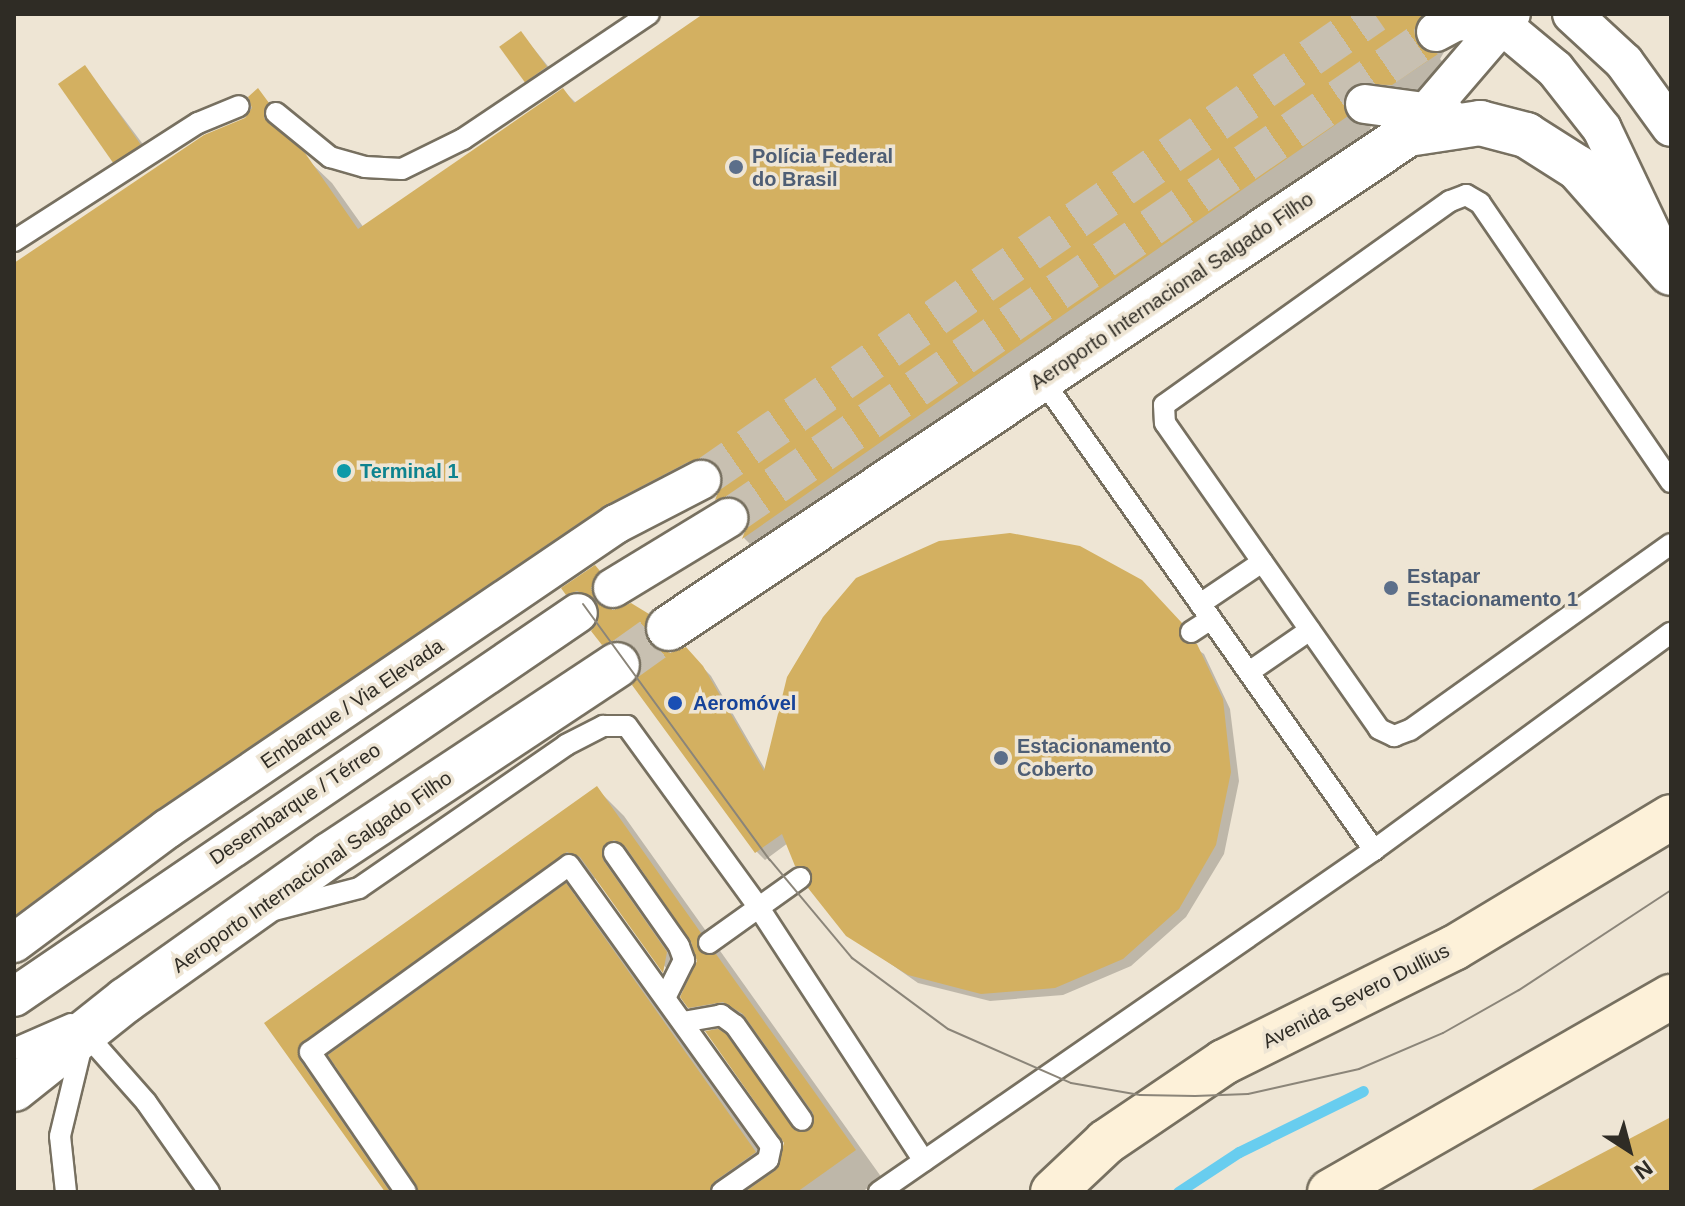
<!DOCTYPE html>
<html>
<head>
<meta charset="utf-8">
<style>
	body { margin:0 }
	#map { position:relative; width:1685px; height:1206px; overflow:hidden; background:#eee5d4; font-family:Arial,sans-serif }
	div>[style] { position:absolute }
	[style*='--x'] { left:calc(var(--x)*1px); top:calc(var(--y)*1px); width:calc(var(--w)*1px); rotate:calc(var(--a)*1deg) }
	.shadow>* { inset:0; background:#0003 }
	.stream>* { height:11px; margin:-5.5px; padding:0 5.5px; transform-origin:5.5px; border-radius:5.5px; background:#68cdef }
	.building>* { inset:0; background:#d3b061; transform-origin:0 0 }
	.minor-tunnel>* { height:38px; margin-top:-19px; transform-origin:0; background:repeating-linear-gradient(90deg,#c8c0b1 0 38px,transparent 0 57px) }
	.tertiary-tunnel>* { height:44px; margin-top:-22px; transform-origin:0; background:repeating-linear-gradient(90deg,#c8c0b1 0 44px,transparent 0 66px) }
	.roads { filter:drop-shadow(2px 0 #777060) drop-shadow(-2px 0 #777060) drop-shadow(0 2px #777060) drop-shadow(0 -2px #777060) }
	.service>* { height:20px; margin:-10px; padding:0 10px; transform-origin:10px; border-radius:10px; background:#fff }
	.minor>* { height:38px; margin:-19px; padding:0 19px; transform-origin:19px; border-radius:19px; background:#fff }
	.tertiary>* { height:44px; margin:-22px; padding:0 22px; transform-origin:22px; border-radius:22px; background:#fff }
	.secondary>* { height:44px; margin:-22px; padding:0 22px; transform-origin:22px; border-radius:22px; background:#fdf1d9 }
	.tram>* { height:2px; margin:-1px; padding:0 1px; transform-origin:1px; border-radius:1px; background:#8b8579 }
	.dots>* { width:22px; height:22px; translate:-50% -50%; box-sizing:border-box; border:4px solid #eee5d4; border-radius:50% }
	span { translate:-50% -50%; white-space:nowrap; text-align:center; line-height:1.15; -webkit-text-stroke:7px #eee5d4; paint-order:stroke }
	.service-label { font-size:20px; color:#4e5e75; font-weight:700 }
	.left { translate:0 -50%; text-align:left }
	.street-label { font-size:20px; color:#2f2c25 }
	.culture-label { font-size:20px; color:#0d838f; font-weight:700 }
	.transit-label { font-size:20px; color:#164399; font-weight:700 }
	.frame { position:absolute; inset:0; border:16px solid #2f2c25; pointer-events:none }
	.north { position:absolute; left:1589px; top:1110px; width:80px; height:80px; -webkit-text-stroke:6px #eee5d4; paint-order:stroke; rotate:144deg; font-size:22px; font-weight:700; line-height:32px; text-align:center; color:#2f2c25 }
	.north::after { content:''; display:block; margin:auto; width:28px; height:36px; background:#2f2c25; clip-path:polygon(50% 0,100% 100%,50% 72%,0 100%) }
</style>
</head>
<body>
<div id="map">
	<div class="shadow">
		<i style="clip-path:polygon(706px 14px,1430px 14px,1450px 42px,1440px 59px,1463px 82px,1383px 110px,1370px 128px,1374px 144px,770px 564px,744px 538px,750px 525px,744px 526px,717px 500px,722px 489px,633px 531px,182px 838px,22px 961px,14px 953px,14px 265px,205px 136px,246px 119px,258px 91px,295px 131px,291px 144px,332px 183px,364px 228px,563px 90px,577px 104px)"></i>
		<i style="clip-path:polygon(521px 33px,560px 81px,541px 94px,527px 80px)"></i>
		<i style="clip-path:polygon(85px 67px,154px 159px,128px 175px,114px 161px)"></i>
		<i style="clip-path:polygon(595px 567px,620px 594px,609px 613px,648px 615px,656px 624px,654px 648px,670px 655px,685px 649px,711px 676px,766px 771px,1141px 582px,1189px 633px,1188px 643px,1204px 654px,1230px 709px,1239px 781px,1224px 854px,1186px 917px,1131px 966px,1063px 995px,990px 1001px,918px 983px,848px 934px,812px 876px,797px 865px,788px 843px,765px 860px,757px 852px,634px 685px,644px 664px,641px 655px,626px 647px,611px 652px,603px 644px,599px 611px,589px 615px,567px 594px)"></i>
		<i style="clip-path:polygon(evenodd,597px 789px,624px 816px,882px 1178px,862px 1192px,417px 1192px,419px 1184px,336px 1064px,329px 1069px,397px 1192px,387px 1192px,267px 1023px,597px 789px,642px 867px,693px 941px,699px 962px,691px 978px,630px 889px,629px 874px,642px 867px,597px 789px,595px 878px,685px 992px,689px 1007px,714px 1032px,786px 1144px,778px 1170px,593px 913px,574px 894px,595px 878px,597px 789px,752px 1029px,817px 1119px,810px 1133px,803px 1133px,753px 1064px,722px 1033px,752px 1029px)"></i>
	</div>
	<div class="stream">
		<i style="--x:1178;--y:1192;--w:73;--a:-33.3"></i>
		<i style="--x:1239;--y:1152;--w:138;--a:-26.2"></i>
	</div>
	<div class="building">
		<i style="clip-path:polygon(703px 14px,1424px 14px,1414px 30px,1416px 41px,1438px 54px,1392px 85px,1356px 84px,1343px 100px,1348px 116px,742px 539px,750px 518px,746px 506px,728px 496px,715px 500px,723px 480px,713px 462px,688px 462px,604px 506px,155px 811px,14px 916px,14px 263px,204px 135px,245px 118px,252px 108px,248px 97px,258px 88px,269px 103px,264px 118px,305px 153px,358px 229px,563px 88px,574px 103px)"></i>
		<i style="left:521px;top:31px;width:44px;height:27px;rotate:54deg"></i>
		<i style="left:85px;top:65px;width:97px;height:33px;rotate:55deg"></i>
		<i style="clip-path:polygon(1010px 533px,1080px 546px,1142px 580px,1182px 623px,1180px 638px,1197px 644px,1223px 699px,1231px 772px,1216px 845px,1179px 909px,1123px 959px,1055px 988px,981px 994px,908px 975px,846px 936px,808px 888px,811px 871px,795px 866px,782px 834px,755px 853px,632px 685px,642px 664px,637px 651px,616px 640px,602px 645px,591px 631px,598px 622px,597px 602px,613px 610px,631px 603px,649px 614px,644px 629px,649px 642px,670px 653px,686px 647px,703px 666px,764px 771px,787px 677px,823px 617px,856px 578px,939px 541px)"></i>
		<i style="clip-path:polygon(595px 565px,600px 571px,591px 588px,594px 598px,577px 591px,566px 595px,561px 588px)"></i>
		<i style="clip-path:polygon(597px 786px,701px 933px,698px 950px,716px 954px,856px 1150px,797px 1192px,745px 1192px,776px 1170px,784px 1143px,705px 1031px,718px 1029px,726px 1034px,796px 1131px,810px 1130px,813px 1113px,743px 1014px,723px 1002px,688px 1008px,680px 997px,697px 961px,691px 942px,625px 846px,614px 840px,603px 847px,603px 860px,667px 952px,663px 973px,580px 857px,567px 852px,299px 1046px,299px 1059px,390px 1192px,385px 1192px,264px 1023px)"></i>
		<i style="clip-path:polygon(566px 883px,756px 1152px,715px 1181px,709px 1192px,419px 1192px,328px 1055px)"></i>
		<i style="clip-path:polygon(1671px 1117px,1671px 1192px,1528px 1192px)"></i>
	</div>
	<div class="minor-tunnel">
		<i style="--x:701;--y:480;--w:819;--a:-34.7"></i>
		<i style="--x:728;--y:518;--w:859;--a:-34.47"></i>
	</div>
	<div class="tertiary-tunnel">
		<i style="--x:617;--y:665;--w:64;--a:-35.4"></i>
	</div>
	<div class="roads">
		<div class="service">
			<i style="--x:276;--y:113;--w:70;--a:39.2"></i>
			<i style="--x:330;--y:157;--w:36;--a:16"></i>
			<i style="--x:365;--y:167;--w:37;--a:3"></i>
			<i style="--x:402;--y:169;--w:68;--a:-26.2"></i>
			<i style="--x:463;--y:139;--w:224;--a:-33.9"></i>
			<i style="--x:14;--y:241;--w:219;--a:-32.7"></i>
			<i style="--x:198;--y:123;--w:44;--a:-22.5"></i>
			<i style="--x:1041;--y:378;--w:578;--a:54.8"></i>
			<i style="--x:1671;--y:482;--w:338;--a:-124.4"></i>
			<i style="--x:1480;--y:203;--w:16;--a:-150"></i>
			<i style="--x:1466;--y:195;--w:17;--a:159"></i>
			<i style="--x:1450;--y:201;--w:351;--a:144.5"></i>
			<i style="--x:1164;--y:405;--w:18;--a:87"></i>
			<i style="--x:1165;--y:423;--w:373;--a:55"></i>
			<i style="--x:1379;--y:729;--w:17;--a:25"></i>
			<i style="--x:1394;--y:736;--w:17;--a:-21"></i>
			<i style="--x:1410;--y:730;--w:320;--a:-35.5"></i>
			<i style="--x:1200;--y:604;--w:75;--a:-34.1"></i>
			<i style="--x:1191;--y:632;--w:24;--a:-33"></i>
			<i style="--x:1249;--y:672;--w:74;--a:-34.5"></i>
			<i style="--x:614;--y:853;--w:113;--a:55"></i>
			<i style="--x:679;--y:946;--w:15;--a:70"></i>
			<i style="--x:684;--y:960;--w:42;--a:116.6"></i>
			<i style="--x:274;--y:910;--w:88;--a:-14.5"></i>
			<i style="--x:359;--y:888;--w:252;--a:-34.6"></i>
			<i style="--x:566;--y:745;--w:42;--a:-27.2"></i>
			<i style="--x:603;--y:726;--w:24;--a:0"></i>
			<i style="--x:627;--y:726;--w:225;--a:54"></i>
			<i style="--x:759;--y:908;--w:302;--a:56.9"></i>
			<i style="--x:709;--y:943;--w:112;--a:-35.5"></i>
			<i style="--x:683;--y:1022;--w:39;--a:-10"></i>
			<i style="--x:721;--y:1015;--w:17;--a:36"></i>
			<i style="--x:735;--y:1025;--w:116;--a:54.8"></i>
			<i style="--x:85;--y:1033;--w:92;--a:48.5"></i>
			<i style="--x:146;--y:1102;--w:110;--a:55"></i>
			<i style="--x:14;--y:1049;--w:62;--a:-23.7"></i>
			<i style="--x:66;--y:1192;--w:56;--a:-96.1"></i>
			<i style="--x:60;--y:1136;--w:94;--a:-76.4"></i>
			<i style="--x:406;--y:1192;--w:170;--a:-124.4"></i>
			<i style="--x:310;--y:1052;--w:319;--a:-35.8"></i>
			<i style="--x:569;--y:865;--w:346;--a:54.3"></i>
			<i style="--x:771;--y:1146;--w:14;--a:102"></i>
			<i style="--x:768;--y:1160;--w:56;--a:145.2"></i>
			<i style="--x:879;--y:1192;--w:602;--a:-34.64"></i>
			<i style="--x:1374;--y:850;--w:368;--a:-36.2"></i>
		</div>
		<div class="minor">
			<i style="--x:1572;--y:14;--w:71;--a:42.7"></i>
			<i style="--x:1624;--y:62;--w:80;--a:54.1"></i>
			<i style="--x:1436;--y:32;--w:24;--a:-28"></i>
			<i style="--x:1457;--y:21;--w:44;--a:3.9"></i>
			<i style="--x:1501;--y:24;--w:70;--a:39.8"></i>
			<i style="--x:1555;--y:69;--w:76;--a:51.9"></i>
			<i style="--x:1602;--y:129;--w:135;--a:64.6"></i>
			<i style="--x:1365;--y:104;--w:82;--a:7.7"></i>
			<i style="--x:1408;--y:134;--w:158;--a:-49.4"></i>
			<i style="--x:613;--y:588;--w:135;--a:-31.3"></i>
			<i style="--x:14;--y:943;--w:191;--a:-36.7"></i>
			<i style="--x:167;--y:829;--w:543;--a:-34.19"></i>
			<i style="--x:616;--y:524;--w:96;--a:-27.4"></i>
			<i style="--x:14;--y:997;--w:682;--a:-34.25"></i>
		</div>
		<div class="tertiary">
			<i style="--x:669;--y:628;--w:889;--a:-33.76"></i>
			<i style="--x:1408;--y:134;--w:73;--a:-8.7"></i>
			<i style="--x:1480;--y:123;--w:48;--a:14.6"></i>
			<i style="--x:1526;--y:135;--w:62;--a:32.4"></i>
			<i style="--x:1578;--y:168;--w:140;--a:48.5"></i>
			<i style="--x:14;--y:1089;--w:143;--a:-38.5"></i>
			<i style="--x:126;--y:1000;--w:250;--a:-35.4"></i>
			<i style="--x:330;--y:855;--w:344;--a:-33.5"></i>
		</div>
		<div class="secondary">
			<i style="--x:1053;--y:1192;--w:73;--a:-43.3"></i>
			<i style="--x:1106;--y:1142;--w:143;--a:-34.1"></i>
			<i style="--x:1224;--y:1062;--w:257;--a:-26.4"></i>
			<i style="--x:1454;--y:948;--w:253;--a:-31.1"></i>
			<i style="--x:1330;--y:1192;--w:393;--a:-29.8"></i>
		</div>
	</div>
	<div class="tram">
		<i style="--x:583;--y:604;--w:317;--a:53.9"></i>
		<i style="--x:770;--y:860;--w:128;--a:50.1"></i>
		<i style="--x:852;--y:958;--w:119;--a:36.5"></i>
		<i style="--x:948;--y:1029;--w:134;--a:23.7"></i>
		<i style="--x:1071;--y:1083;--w:70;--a:9.9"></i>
		<i style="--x:1140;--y:1095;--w:55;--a:1"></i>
		<i style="--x:1195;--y:1096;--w:53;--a:-2.2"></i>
		<i style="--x:1248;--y:1094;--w:114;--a:-12.7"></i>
		<i style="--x:1359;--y:1069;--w:91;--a:-23.2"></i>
		<i style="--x:1443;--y:1033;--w:87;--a:-29.5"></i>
		<i style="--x:1519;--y:990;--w:182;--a:-33.3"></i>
	</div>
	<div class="dots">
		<i style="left:736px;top:167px;background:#5c6f8a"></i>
		<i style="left:344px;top:471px;background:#0f9aa8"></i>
		<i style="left:1391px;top:588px;background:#5c6f8a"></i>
		<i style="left:675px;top:703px;background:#1a4fb4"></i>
		<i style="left:1001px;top:758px;background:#5c6f8a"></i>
	</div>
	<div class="service-label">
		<span class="left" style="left:752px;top:168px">Polícia Federal<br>do Brasil</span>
		<span class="left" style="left:1407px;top:588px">Estapar<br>Estacionamento 1</span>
		<span class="left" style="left:1017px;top:758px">Estacionamento<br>Coberto</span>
	</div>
	<div class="street-label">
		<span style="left:1172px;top:291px;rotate:-34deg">Aeroporto Internacional Salgado Filho</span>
		<span style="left:352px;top:704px;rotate:-34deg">Embarque / Via Elevada</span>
		<span style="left:295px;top:804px;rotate:-34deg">Desembarque / Térreo</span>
		<span style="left:312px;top:872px;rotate:-35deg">Aeroporto Internacional Salgado Filho</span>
		<span style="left:1356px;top:996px;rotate:-27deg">Avenida Severo Dullius</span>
	</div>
	<div class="culture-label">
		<span class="left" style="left:360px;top:471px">Terminal 1</span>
	</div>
	<div class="transit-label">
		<span class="left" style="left:693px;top:703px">Aeromóvel</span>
	</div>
	<div class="frame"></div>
	<div class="north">N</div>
</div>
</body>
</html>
